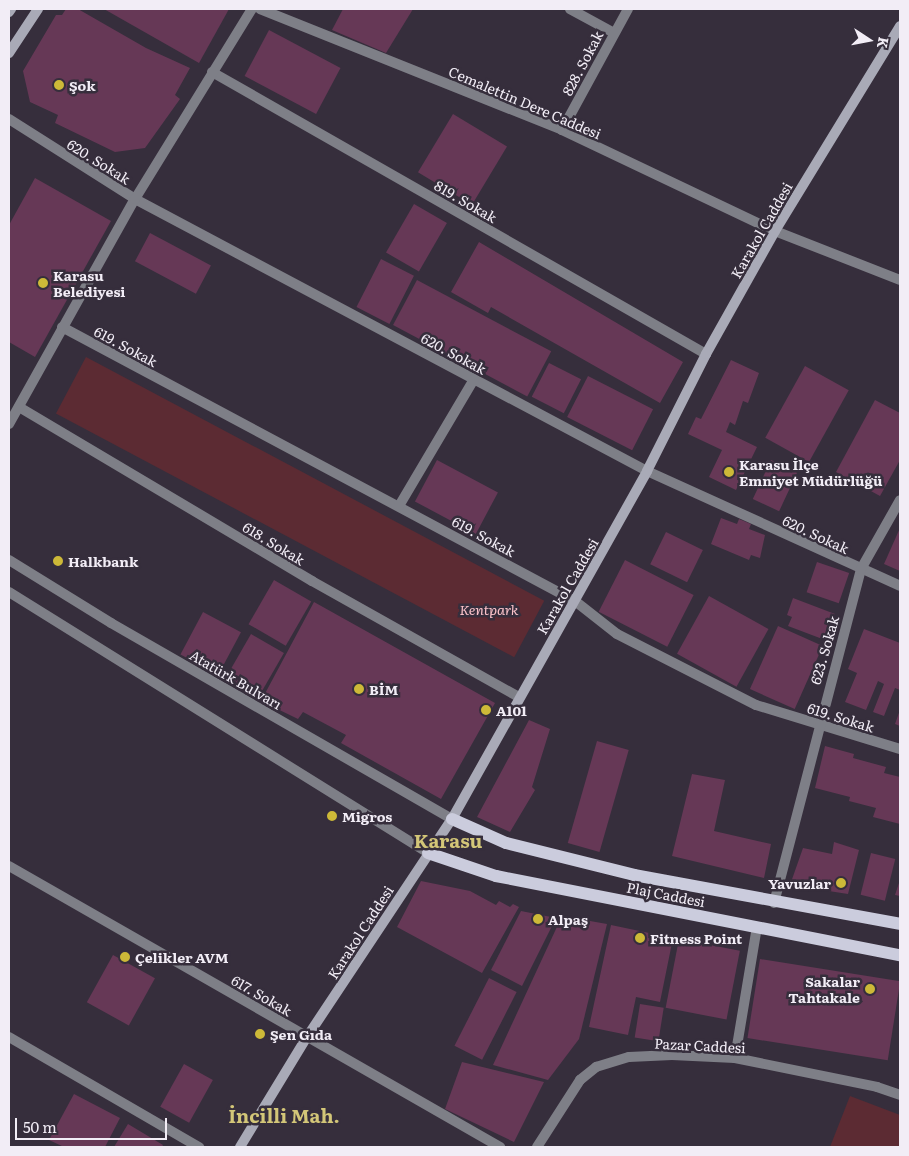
<!DOCTYPE html>
<html>
<head>
<meta charset="utf-8">
<style>
	body { margin:0 }
	#map { position:relative; width:909px; height:1156px; overflow:hidden; background:#362e3c; font-family:Literata,serif }
	div>[style] { position:absolute }
	[style*='--x'] { left:calc(var(--x)*1px); top:calc(var(--y)*1px); width:calc(var(--w)*1px); rotate:calc(var(--a)*1deg) }
	.green>* { inset:0; background:#5c2b33; transform-origin:0 0 }
	.building>* { inset:0; background:#663856; transform-origin:0 0 }
	.pedestrian>* { height:10px; margin:-5px; padding:0 5px; transform-origin:5px; border-radius:5px; background:#7e7f87 }
	.minor>* { height:10px; margin:-5px; padding:0 5px; transform-origin:5px; border-radius:5px; background:#7e7f87 }
	.tertiary>* { height:10px; margin:-5px; padding:0 5px; transform-origin:5px; border-radius:5px; background:#7e7f87 }
	.secondary>* { height:10px; margin:-5px; padding:0 5px; transform-origin:5px; border-radius:5px; background:#a9aab7 }
	.primary>* { height:12px; margin:-6px; padding:0 6px; transform-origin:6px; border-radius:6px; background:#cbccdd }
	.dots>* { width:14px; height:14px; translate:-50% -50%; box-sizing:border-box; border:2px solid #362e3c; border-radius:50% }
	span { translate:-50% -50%; white-space:nowrap; text-align:center; line-height:1.15; -webkit-text-stroke:5px #362e3c; paint-order:stroke }
	.street-label { font-size:14px; color:#f2edf6 }
	.poi-label { font-size:14px; color:#f2edf6; font-weight:700 }
	.left { translate:0 -50%; text-align:left }
	.right { translate:-100% -50%; text-align:right }
	.park-label { font-size:14px; color:#fac2c9; font-style:italic }
	.district-label { font-size:19px; color:#d3c678; font-weight:700 }
	.frame { position:absolute; inset:0; border:10px solid #f2edf6; pointer-events:none }
	.north { position:absolute; left:844px; top:15px; width:50px; height:50px; -webkit-text-stroke:4px #362e3c; paint-order:stroke; rotate:101deg; font-size:14px; font-weight:700; line-height:20px; text-align:center; color:#f2edf6 }
	.north::after { content:''; display:block; margin:auto; width:18px; height:22px; background:#f2edf6; clip-path:polygon(50% 0,100% 100%,50% 72%,0 100%) }
	.scale { position:absolute; left:15px; top:1118px; width:152px; height:22px; box-sizing:border-box; border:2px solid #f2edf6; border-top:0; padding-left:6px; font-size:15px; line-height:18px; white-space:nowrap; color:#f2edf6; -webkit-text-stroke:4px #362e3c; paint-order:stroke }
</style>
</head>
<body>
<div id="map">
	<div class="green">
		<i style="left:86px;top:357px;width:519px;height:64px;rotate:28deg"></i>
		<i style="clip-path:polygon(850px 1096px,900px 1115px,900px 1147px,830px 1147px)"></i>
	</div>
	<div class="building">
		<i style="clip-path:polygon(66px 9px,78px 9px,146px 48px,190px 68px,175px 95px,180px 99px,145px 148px,115px 152px,55px 123px,58px 115px,30px 102px,23px 71px,56px 15px,62px 15px)"></i>
		<i style="clip-path:polygon(104px 9px,229px 9px,199px 63px)"></i>
		<i style="clip-path:polygon(343px 9px,413px 9px,386px 53px,332px 30px)"></i>
		<i style="left:269px;top:30px;width:81px;height:52px;rotate:28deg"></i>
		<i style="left:453px;top:114px;width:63px;height:68px;rotate:31deg"></i>
		<i style="clip-path:polygon(35px 178px,111px 221px,35px 357px,9px 342px,9px 225px)"></i>
		<i style="left:414px;top:204px;width:38px;height:56px;rotate:30deg"></i>
		<i style="left:150px;top:233px;width:69px;height:32px;rotate:28deg"></i>
		<i style="clip-path:polygon(479px 242px,683px 362px,660px 403px,491px 307px,488px 313px,451px 292px)"></i>
		<i style="left:381px;top:259px;width:37px;height:54px;rotate:27deg"></i>
		<i style="left:417px;top:280px;width:152px;height:51px;rotate:28deg"></i>
		<i style="clip-path:polygon(731px 360px,759px 373px,748px 403px,743px 401px,735px 425px,730px 422px,726px 432px,757px 447px,736px 490px,709px 477px,722px 450px,688px 434px,696px 417px,701px 419px)"></i>
		<i style="left:549px;top:363px;width:36px;height:38px;rotate:27deg"></i>
		<i style="left:805px;top:366px;width:50px;height:82px;rotate:29deg"></i>
		<i style="left:588px;top:376px;width:73px;height:46px;rotate:27deg"></i>
		<i style="clip-path:polygon(875px 400px,900px 413px,900px 460px,880px 496px,836px 472px)"></i>
		<i style="left:437px;top:460px;width:69px;height:47px;rotate:28deg"></i>
		<i style="left:771px;top:460px;width:29px;height:43px;rotate:25deg"></i>
		<i style="clip-path:polygon(721px 518px,737px 524px,739px 519px,751px 524px,749px 529px,765px 535px,760px 558px,751px 555px,749px 560px,711px 544px)"></i>
		<i style="clip-path:polygon(900px 528px,900px 571px,884px 564px)"></i>
		<i style="left:666px;top:532px;width:41px;height:36px;rotate:26deg"></i>
		<i style="left:625px;top:560px;width:77px;height:58px;rotate:27deg"></i>
		<i style="left:817px;top:562px;width:34px;height:32px;rotate:19deg"></i>
		<i style="left:274px;top:580px;width:43px;height:51px;rotate:30deg"></i>
		<i style="left:709px;top:596px;width:68px;height:66px;rotate:29deg"></i>
		<i style="clip-path:polygon(793px 598px,835px 614px,825px 640px,788px 626px,792px 617px,787px 615px)"></i>
		<i style="clip-path:polygon(314px 602px,495px 703px,441px 799px,341px 743px,346px 735px,303px 712px,298px 719px,261px 701px)"></i>
		<i style="left:203px;top:612px;width:43px;height:48px;rotate:28deg"></i>
		<i style="left:778px;top:626px;width:49px;height:69px;rotate:24deg"></i>
		<i style="clip-path:polygon(864px 629px,900px 643px,900px 690px,895px 688px,884px 716px,873px 712px,884px 684px,878px 681px,866px 710px,845px 702px,857px 673px,848px 669px)"></i>
		<i style="left:251px;top:634px;width:38px;height:53px;rotate:30deg"></i>
		<i style="clip-path:polygon(900px 710px,900px 726px,895px 724px)"></i>
		<i style="clip-path:polygon(529px 720px,550px 729px,532px 787px,535px 790px,510px 832px,477px 817px)"></i>
		<i style="left:597px;top:741px;width:33px;height:106px;rotate:16deg"></i>
		<i style="clip-path:polygon(825px 746px,854px 754px,853px 758px,886px 767px,884px 773px,900px 777px,900px 824px,873px 817px,876px 808px,849px 801px,850px 797px,815px 788px)"></i>
		<i style="clip-path:polygon(692px 774px,725px 780px,714px 831px,771px 844px,764px 878px,672px 856px)"></i>
		<i style="clip-path:polygon(834px 842px,859px 850px,848px 894px,790px 885px,803px 848px,832px 854px)"></i>
		<i style="left:871px;top:853px;width:25px;height:43px;rotate:14deg"></i>
		<i style="clip-path:polygon(900px 880px,900px 896px,895px 895px)"></i>
		<i style="clip-path:polygon(421px 881px,470px 891px,496px 905px,499px 901px,510px 907px,513px 904px,519px 907px,482px 973px,397px 927px)"></i>
		<i style="clip-path:polygon(521px 911px,556px 918px,522px 986px,491px 970px)"></i>
		<i style="clip-path:polygon(562px 916px,607px 924px,579px 1039px,548px 1080px,493px 1065px)"></i>
		<i style="clip-path:polygon(611px 925px,673px 938px,660px 1002px,636px 997px,628px 1035px,589px 1027px)"></i>
		<i style="left:679px;top:939px;width:62px;height:70px;rotate:11deg"></i>
		<i style="left:113px;top:955px;width:48px;height:54px;rotate:29deg"></i>
		<i style="left:760px;top:959px;width:142px;height:80px;rotate:9deg"></i>
		<i style="left:489px;top:978px;width:31px;height:76px;rotate:27deg"></i>
		<i style="left:640px;top:1004px;width:24px;height:34px;rotate:9deg"></i>
		<i style="clip-path:polygon(462px 1062px,544px 1082px,514px 1142px,445px 1109px)"></i>
		<i style="left:184px;top:1064px;width:33px;height:49px;rotate:29deg"></i>
		<i style="clip-path:polygon(74px 1094px,120px 1118px,105px 1147px,64px 1147px,49px 1140px)"></i>
		<i style="clip-path:polygon(128px 1124px,163px 1145px,162px 1147px,114px 1147px)"></i>
	</div>
	<div class="pedestrian">
		<i style="--x:9;--y:560;--w:120;--a:31.7"></i>
		<i style="--x:111;--y:623;--w:393;--a:29.9"></i>
		<i style="--x:9;--y:592;--w:494;--a:31.9"></i>
	</div>
	<div class="minor">
		<i style="--x:260;--y:9;--w:325;--a:21.8"></i>
		<i style="--x:562;--y:130;--w:236;--a:25.4"></i>
		<i style="--x:775;--y:231;--w:134;--a:21.4"></i>
		<i style="--x:570;--y:9;--w:50;--a:28.6"></i>
		<i style="--x:212;--y:72;--w:569;--a:29.72"></i>
		<i style="--x:9;--y:119;--w:149;--a:32.4"></i>
		<i style="--x:135;--y:199;--w:580;--a:27.98"></i>
		<i style="--x:647;--y:471;--w:278;--a:24.4"></i>
		<i style="--x:562;--y:130;--w:138;--a:-61.4"></i>
		<i style="--x:62;--y:327;--w:582;--a:28.11"></i>
		<i style="--x:575;--y:601;--w:53;--a:38.2"></i>
		<i style="--x:617;--y:634;--w:156;--a:27.1"></i>
		<i style="--x:756;--y:705;--w:151;--a:17"></i>
		<i style="--x:19;--y:407;--w:341;--a:30.7"></i>
		<i style="--x:312;--y:581;--w:237;--a:29.3"></i>
		<i style="--x:9;--y:424;--w:258;--a:-60.8"></i>
		<i style="--x:135;--y:199;--w:223;--a:-58.4"></i>
		<i style="--x:399;--y:506;--w:147;--a:-59.4"></i>
		<i style="--x:9;--y:866;--w:566;--a:29.78"></i>
		<i style="--x:774;--y:903;--w:345;--a:-75.4"></i>
		<i style="--x:861;--y:569;--w:79;--a:-60.5"></i>
		<i style="--x:9;--y:1037;--w:220;--a:30.1"></i>
		<i style="--x:735;--y:1058;--w:133;--a:-80.5"></i>
	</div>
	<div class="tertiary">
		<i style="--x:537;--y:1147;--w:80;--a:-57.3"></i>
		<i style="--x:580;--y:1080;--w:21;--a:-39"></i>
		<i style="--x:596;--y:1067;--w:34;--a:-17"></i>
		<i style="--x:629;--y:1057;--w:43;--a:-2.7"></i>
		<i style="--x:672;--y:1055;--w:63;--a:2.7"></i>
		<i style="--x:735;--y:1058;--w:145;--a:11.5"></i>
		<i style="--x:877;--y:1087;--w:24;--a:19"></i>
	</div>
	<div class="secondary">
		<i style="--x:9;--y:12;--w:4;--a:-56"></i>
		<i style="--x:9;--y:53;--w:53;--a:-56.6"></i>
		<i style="--x:240;--y:1147;--w:129;--a:-58.7"></i>
		<i style="--x:307;--y:1037;--w:262;--a:-56.4"></i>
		<i style="--x:452;--y:819;--w:399;--a:-60.7"></i>
		<i style="--x:647;--y:471;--w:131;--a:-63.2"></i>
		<i style="--x:706;--y:354;--w:141;--a:-60.7"></i>
		<i style="--x:775;--y:231;--w:240;--a:-58.6"></i>
	</div>
	<div class="primary">
		<i style="--x:452;--y:819;--w:59;--a:24"></i>
		<i style="--x:506;--y:843;--w:132;--a:14"></i>
		<i style="--x:634;--y:875;--w:270;--a:10.4"></i>
		<i style="--x:428;--y:853;--w:72;--a:18.7"></i>
		<i style="--x:496;--y:876;--w:412;--a:11.1"></i>
	</div>
	<div class="dots">
		<i style="left:59px;top:85px;background:#cdb938"></i>
		<i style="left:43px;top:283px;background:#cdb938"></i>
		<i style="left:729px;top:472px;background:#cdb938"></i>
		<i style="left:58px;top:561px;background:#cdb938"></i>
		<i style="left:359px;top:689px;background:#cdb938"></i>
		<i style="left:486px;top:710px;background:#cdb938"></i>
		<i style="left:332px;top:816px;background:#cdb938"></i>
		<i style="left:841px;top:883px;background:#cdb938"></i>
		<i style="left:538px;top:919px;background:#cdb938"></i>
		<i style="left:640px;top:938px;background:#cdb938"></i>
		<i style="left:125px;top:957px;background:#cdb938"></i>
		<i style="left:870px;top:989px;background:#cdb938"></i>
		<i style="left:260px;top:1034px;background:#cdb938"></i>
	</div>
	<div class="street-label">
		<span style="left:582px;top:63px;rotate:-62deg">828. Sokak</span>
		<span style="left:525px;top:102px;rotate:23deg">Cemalettin Dere Caddesi</span>
		<span style="left:99px;top:161px;rotate:32deg">620. Sokak</span>
		<span style="left:466px;top:201px;rotate:30deg">819. Sokak</span>
		<span style="left:761px;top:230px;rotate:-60deg">Karakol Caddesi</span>
		<span style="left:126px;top:346px;rotate:28deg">619. Sokak</span>
		<span style="left:454px;top:353px;rotate:28deg">620. Sokak</span>
		<span style="left:816px;top:534px;rotate:25deg">620. Sokak</span>
		<span style="left:484px;top:536px;rotate:28deg">619. Sokak</span>
		<span style="left:274px;top:543px;rotate:31deg">618. Sokak</span>
		<span style="left:567px;top:586px;rotate:-60deg">Karakol Caddesi</span>
		<span style="left:824px;top:650px;rotate:-74deg">623. Sokak</span>
		<span style="left:236px;top:679px;rotate:30deg">Atatürk Bulvarı</span>
		<span style="left:841px;top:717px;rotate:17deg">619. Sokak</span>
		<span style="left:666px;top:894px;rotate:11deg">Plaj Caddesi</span>
		<span style="left:360px;top:932px;rotate:-57deg">Karakol Caddesi</span>
		<span style="left:262px;top:995px;rotate:30deg">617. Sokak</span>
		<span style="left:700px;top:1045px;rotate:3deg">Pazar Caddesi</span>
	</div>
	<div class="poi-label">
		<span class="left" style="left:69px;top:85px">Şok</span>
		<span class="left" style="left:53px;top:283px">Karasu<br>Belediyesi</span>
		<span class="left" style="left:739px;top:472px">Karasu İlçe<br>Emniyet Müdürlüğü</span>
		<span class="left" style="left:68px;top:561px">Halkbank</span>
		<span class="left" style="left:369px;top:689px">BİM</span>
		<span class="left" style="left:496px;top:710px">A101</span>
		<span class="left" style="left:342px;top:816px">Migros</span>
		<span class="right" style="left:831px;top:883px">Yavuzlar</span>
		<span class="left" style="left:548px;top:919px">Alpaş</span>
		<span class="left" style="left:650px;top:938px">Fitness Point</span>
		<span class="left" style="left:135px;top:957px">Çelikler AVM</span>
		<span class="right" style="left:860px;top:989px">Sakalar<br>Tahtakale</span>
		<span class="left" style="left:270px;top:1034px">Şen Gıda</span>
	</div>
	<div class="park-label">
		<span style="left:489px;top:609px">Kentpark</span>
	</div>
	<div class="district-label">
		<span style="left:448px;top:841px">Karasu</span>
		<span style="left:284px;top:1116px">İncilli Mah.</span>
	</div>
	<div class="frame"></div>
	<div class="north">K</div>
	<div class="scale">50 m</div>
</div>
</body>
</html>
